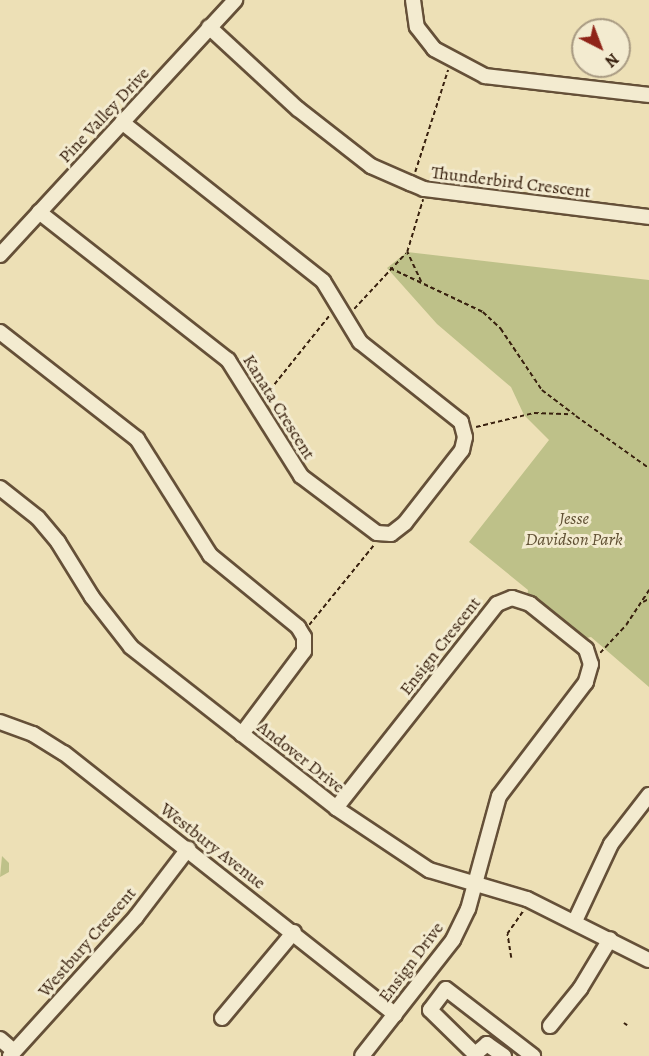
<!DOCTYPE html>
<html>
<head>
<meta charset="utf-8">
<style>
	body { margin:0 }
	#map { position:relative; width:649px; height:1056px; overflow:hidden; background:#ede0b6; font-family:Alegreya,serif }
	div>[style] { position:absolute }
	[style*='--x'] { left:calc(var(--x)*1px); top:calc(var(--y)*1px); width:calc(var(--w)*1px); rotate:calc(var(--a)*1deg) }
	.green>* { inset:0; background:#bec189 }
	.path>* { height:1.5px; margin-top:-0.75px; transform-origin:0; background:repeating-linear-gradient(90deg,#38200e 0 4.5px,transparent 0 7.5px) }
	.roads { filter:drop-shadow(2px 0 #655038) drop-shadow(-2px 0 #655038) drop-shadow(0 2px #655038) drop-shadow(0 -2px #655038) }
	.minor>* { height:14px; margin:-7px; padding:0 7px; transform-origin:7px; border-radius:7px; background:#f3ebd0 }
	span { translate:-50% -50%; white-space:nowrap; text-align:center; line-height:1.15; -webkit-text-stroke:6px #f3ebd0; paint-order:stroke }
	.street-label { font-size:18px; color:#38200e }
	.park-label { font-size:18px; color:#605033; font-style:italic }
	.north { position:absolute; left:571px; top:18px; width:60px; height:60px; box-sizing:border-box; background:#f3ebd0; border:2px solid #a89a82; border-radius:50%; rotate:138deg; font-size:16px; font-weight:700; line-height:24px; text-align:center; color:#38200e }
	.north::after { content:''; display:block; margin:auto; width:21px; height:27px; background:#8f2418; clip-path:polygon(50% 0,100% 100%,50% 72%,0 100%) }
</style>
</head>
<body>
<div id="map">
	<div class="green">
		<i style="clip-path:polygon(407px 252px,649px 280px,649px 687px,591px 637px,582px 639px,527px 597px,528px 590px,469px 542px,549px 440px,524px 415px,511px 387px,437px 324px,387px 268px)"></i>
		<i style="clip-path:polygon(2px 856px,9px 863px,9px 872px,0 877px)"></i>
	</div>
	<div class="path">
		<i style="--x:415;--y:172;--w:107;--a:-72.1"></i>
		<i style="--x:390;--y:268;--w:103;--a:25.3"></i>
		<i style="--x:483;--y:312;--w:25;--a:43"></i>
		<i style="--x:501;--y:329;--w:73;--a:56.1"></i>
		<i style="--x:542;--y:390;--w:41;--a:37.1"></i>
		<i style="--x:421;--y:282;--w:33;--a:-115"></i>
		<i style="--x:407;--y:252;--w:55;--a:-73.2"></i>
		<i style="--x:354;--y:309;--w:76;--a:-47.1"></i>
		<i style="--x:265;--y:396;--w:104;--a:-51.3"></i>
		<i style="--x:576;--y:416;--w:90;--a:35.5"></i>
		<i style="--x:476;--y:427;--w:60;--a:-13.6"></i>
		<i style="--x:534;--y:413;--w:37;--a:2"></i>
		<i style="--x:643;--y:602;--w:7;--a:-27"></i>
		<i style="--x:309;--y:625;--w:103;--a:-50.9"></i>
		<i style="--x:600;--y:653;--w:38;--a:-47"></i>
		<i style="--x:626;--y:625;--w:42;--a:-56.7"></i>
		<i style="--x:511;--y:958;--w:24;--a:-99"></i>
		<i style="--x:507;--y:934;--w:29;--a:-55"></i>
		<i style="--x:624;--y:1023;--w:4;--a:34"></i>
	</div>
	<div class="roads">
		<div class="minor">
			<i style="--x:413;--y:0;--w:27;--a:82"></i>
			<i style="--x:417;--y:27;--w:28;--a:52"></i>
			<i style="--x:434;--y:49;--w:58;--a:27.9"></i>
			<i style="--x:485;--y:76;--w:165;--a:6.6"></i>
			<i style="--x:209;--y:27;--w:121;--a:42.7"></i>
			<i style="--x:298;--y:109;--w:93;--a:38"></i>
			<i style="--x:371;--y:166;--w:43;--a:23.6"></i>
			<i style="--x:410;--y:183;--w:15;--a:23"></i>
			<i style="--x:424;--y:189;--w:227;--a:7.1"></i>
			<i style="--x:39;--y:212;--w:240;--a:38.1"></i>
			<i style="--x:228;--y:360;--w:137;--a:57.8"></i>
			<i style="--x:301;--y:476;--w:95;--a:36.9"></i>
			<i style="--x:377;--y:533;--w:14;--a:4"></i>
			<i style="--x:391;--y:534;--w:18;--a:-38"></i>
			<i style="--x:405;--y:523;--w:93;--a:-52"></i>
			<i style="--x:462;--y:450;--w:13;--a:-77"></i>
			<i style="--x:465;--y:437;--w:16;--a:-105"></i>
			<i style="--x:461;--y:422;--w:129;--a:-141.6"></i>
			<i style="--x:360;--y:342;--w:71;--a:-121.2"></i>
			<i style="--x:323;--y:281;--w:256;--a:-141.7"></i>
			<i style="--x:0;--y:255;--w:347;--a:-47.3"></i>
			<i style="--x:0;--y:332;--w:174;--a:38"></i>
			<i style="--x:137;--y:439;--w:137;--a:57.8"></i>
			<i style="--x:210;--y:555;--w:114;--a:39.3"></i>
			<i style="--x:298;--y:627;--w:12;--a:59"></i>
			<i style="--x:304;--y:637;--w:14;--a:90"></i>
			<i style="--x:304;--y:651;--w:104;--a:126.8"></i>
			<i style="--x:0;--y:488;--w:48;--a:38.3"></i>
			<i style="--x:38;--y:518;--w:31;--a:50"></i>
			<i style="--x:58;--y:542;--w:65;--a:58.3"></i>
			<i style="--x:92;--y:597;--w:63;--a:52"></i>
			<i style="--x:131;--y:647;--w:261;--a:38.1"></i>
			<i style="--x:336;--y:808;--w:112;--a:33.7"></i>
			<i style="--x:429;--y:870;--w:102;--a:16.5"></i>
			<i style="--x:527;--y:899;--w:136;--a:26.6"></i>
			<i style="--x:0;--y:722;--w:35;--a:20"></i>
			<i style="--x:33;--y:734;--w:36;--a:32"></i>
			<i style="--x:64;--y:753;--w:422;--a:38.3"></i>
			<i style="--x:336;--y:808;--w:260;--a:-51.7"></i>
			<i style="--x:497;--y:604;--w:16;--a:-22"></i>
			<i style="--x:512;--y:598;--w:19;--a:18"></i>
			<i style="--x:530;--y:604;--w:72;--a:38.8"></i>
			<i style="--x:586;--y:649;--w:16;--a:72"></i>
			<i style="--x:591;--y:664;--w:19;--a:106"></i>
			<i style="--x:586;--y:682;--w:143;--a:127.3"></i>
			<i style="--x:499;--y:796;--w:117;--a:105.3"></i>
			<i style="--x:468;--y:909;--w:34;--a:116"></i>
			<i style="--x:453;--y:940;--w:147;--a:128.1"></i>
			<i style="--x:575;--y:921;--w:85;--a:-64.9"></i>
			<i style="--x:611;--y:844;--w:62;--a:-52.2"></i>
			<i style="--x:222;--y:1018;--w:112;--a:-50.1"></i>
			<i style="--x:550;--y:1026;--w:48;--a:-51"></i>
			<i style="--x:580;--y:989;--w:58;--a:-59"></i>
			<i style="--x:0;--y:1039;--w:18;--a:41"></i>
			<i style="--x:10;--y:1056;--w:188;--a:-47.8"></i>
			<i style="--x:136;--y:917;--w:86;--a:-52.6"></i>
			<i style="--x:504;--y:1056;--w:21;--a:-145"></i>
			<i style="--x:487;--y:1044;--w:16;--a:140"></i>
			<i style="--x:475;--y:1054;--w:63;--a:-135.6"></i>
			<i style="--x:430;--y:1010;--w:26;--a:-53"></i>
			<i style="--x:446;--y:989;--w:110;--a:37.6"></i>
		</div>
	</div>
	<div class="street-label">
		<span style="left:104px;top:115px;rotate:-47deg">Pine Valley Drive</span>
		<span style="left:511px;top:182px;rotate:7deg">Thunderbird Crescent</span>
		<span style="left:279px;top:407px;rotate:58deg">Kanata Crescent</span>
		<span style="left:440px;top:646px;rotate:-52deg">Ensign Crescent</span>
		<span style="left:301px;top:757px;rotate:38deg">Andover Drive</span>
		<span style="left:213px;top:846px;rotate:38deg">Westbury Avenue</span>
		<span style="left:87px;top:942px;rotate:-49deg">Westbury Crescent</span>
		<span style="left:411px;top:962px;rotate:-53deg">Ensign Drive</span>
	</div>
	<div class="park-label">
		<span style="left:574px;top:529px">Jesse<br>Davidson Park</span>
	</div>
	<div class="north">N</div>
</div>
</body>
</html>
